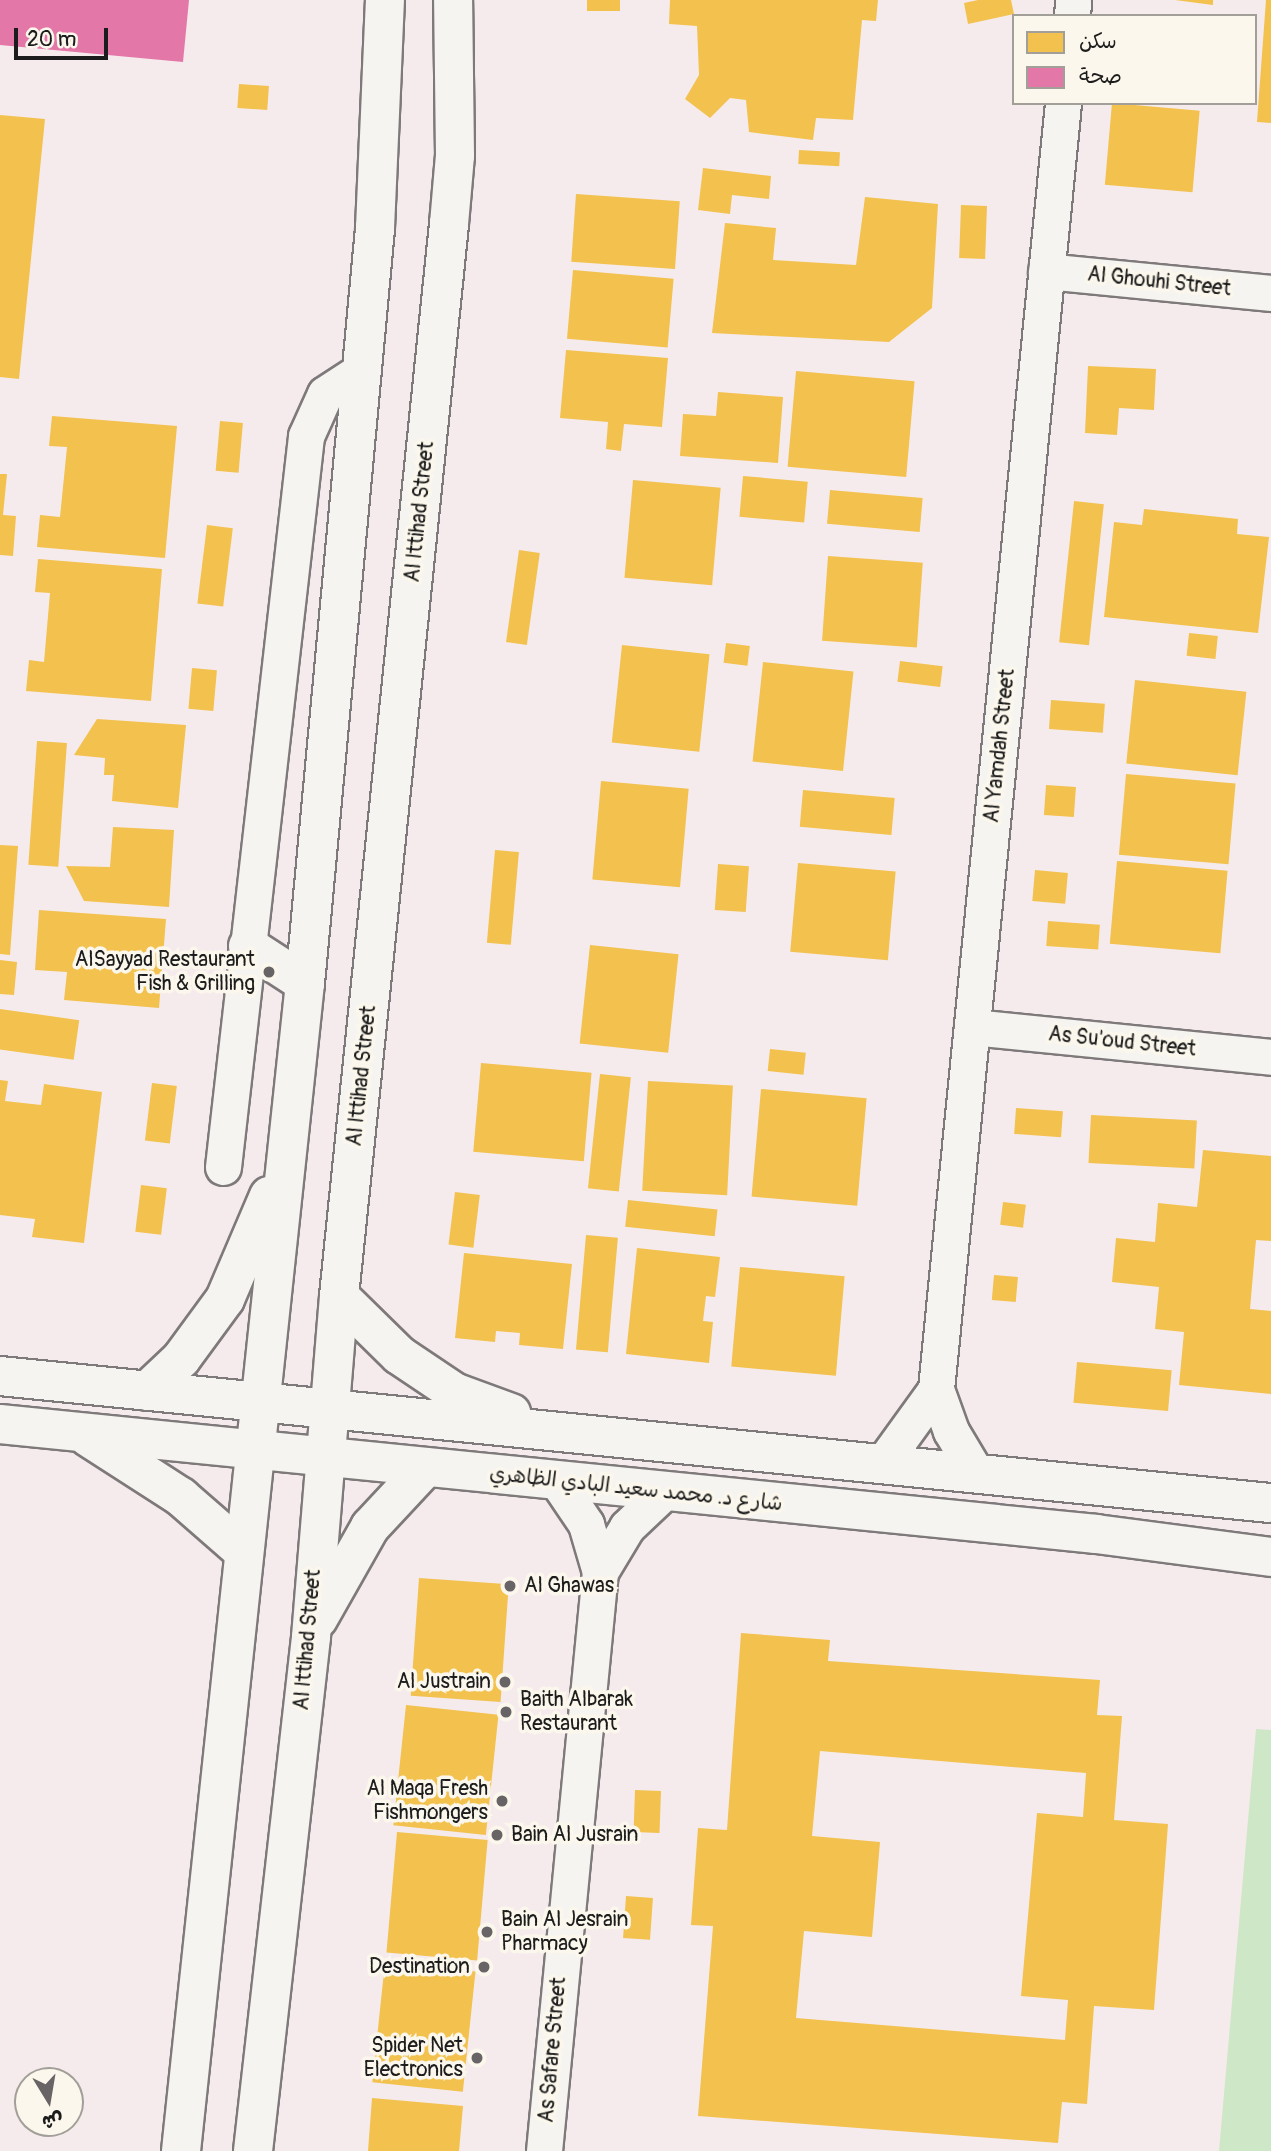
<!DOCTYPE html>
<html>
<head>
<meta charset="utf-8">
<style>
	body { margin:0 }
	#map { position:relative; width:1271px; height:2151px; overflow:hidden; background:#f6ebec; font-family:Pangolin,"Playpen Sans Arabic",sans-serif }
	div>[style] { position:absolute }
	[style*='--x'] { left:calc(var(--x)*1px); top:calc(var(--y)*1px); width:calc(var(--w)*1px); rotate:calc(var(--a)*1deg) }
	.green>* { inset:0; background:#cee7c6 }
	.homes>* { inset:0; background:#f2c14e; transform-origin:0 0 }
	.health>* { inset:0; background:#e377a8 }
	.roads { filter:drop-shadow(2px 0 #7e797a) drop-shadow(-2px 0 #7e797a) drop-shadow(0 2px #7e797a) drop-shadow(0 -2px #7e797a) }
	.street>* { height:35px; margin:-17.5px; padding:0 17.5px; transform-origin:17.5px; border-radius:17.5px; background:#f6f4f0 }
	.secondary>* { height:38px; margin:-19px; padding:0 19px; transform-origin:19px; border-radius:19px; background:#f6f4f0 }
	.dots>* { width:19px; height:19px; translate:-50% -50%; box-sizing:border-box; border:4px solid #fbf7ec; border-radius:50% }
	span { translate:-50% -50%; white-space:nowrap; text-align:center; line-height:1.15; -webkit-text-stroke:7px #fbf7ec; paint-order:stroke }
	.street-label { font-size:21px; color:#1c1c1c }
	.poi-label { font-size:21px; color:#1c1c1c }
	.right { translate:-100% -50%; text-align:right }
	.left { translate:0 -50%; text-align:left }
	.legend { position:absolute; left:1012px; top:14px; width:245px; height:91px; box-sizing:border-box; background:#fbf7ec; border:2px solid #a29f99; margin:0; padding:9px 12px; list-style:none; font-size:21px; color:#1c1c1c }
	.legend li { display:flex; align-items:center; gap:14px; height:35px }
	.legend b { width:35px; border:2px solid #a29f99 }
	.north { position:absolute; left:14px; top:2067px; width:70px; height:70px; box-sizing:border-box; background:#fbf7ec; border:2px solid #a29f99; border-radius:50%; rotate:169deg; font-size:19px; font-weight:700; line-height:28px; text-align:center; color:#1c1c1c }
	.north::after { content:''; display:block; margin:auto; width:24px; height:32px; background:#686465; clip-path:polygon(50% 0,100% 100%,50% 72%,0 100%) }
	.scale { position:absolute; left:14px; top:28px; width:94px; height:32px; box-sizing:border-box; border:4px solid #1c1c1c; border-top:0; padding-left:9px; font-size:21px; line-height:24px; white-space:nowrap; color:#1c1c1c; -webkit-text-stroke:5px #fbf7ec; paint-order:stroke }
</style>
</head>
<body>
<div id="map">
	<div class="green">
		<i style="clip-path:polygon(1256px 1729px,1271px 1730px,1271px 2151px,1219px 2151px)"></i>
	</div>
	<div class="homes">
		<i style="left:587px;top:0;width:33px;height:11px"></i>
		<i style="clip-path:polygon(670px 0,878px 0,876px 21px,862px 20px,853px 120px,816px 118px,813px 140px,749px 132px,746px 100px,730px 98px,710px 118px,685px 99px,699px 75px,697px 26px,669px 24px)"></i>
		<i style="clip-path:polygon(978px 0,1011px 0,1014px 14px,968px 24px,964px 3px)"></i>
		<i style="clip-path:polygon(1175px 0,1213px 0,1213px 5px)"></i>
		<i style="clip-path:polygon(1266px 0,1271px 0,1271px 123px,1257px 122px)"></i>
		<i style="left:239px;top:84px;width:30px;height:24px;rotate:4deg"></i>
		<i style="left:1112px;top:103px;width:88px;height:82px;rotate:5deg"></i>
		<i style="clip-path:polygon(0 115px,45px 119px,19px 379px,0 377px)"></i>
		<i style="left:799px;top:150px;width:41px;height:14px;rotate:3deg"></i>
		<i style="clip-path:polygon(703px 168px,771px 176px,769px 199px,732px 195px,730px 214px,698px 210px)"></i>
		<i style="left:576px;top:194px;width:104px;height:68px;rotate:4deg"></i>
		<i style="clip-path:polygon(865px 197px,938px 204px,932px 308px,889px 342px,712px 333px,725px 223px,776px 228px,773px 260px,856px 265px)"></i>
		<i style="left:961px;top:205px;width:26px;height:53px;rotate:2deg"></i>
		<i style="left:573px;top:270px;width:101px;height:69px;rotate:5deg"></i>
		<i style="clip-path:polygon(566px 350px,668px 358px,662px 427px,624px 424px,621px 451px,606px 449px,608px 422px,560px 418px)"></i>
		<i style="clip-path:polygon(1088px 366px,1156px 369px,1154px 410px,1119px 408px,1117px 435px,1085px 433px)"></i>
		<i style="left:796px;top:371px;width:119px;height:96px;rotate:5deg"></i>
		<i style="clip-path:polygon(718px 392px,783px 397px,778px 463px,680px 456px,683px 414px,716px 416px)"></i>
		<i style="clip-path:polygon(52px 416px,177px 426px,165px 558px,37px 547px,40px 515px,60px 517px,67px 447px,49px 446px)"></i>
		<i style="left:220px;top:421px;width:23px;height:50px;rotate:5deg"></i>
		<i style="clip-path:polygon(0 474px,7px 474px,3px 515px,16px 516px,13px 556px,0 555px)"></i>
		<i style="left:743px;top:476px;width:65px;height:41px;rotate:5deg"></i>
		<i style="left:633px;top:480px;width:88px;height:98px;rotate:5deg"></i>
		<i style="left:830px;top:490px;width:93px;height:34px;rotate:5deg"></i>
		<i style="left:1074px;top:501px;width:30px;height:142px;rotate:6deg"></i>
		<i style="clip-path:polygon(1144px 509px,1238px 519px,1237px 534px,1269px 537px,1258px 633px,1104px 617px,1114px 522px,1142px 525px)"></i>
		<i style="left:207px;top:525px;width:26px;height:79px;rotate:7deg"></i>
		<i style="left:519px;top:550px;width:21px;height:93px;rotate:8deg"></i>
		<i style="left:828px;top:556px;width:95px;height:85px;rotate:4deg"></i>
		<i style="clip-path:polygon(38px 559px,162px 569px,151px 701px,26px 691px,29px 660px,44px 662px,50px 593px,35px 592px)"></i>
		<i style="left:1189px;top:633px;width:29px;height:23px;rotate:6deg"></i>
		<i style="left:726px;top:643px;width:24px;height:20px;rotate:7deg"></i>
		<i style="left:622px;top:645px;width:88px;height:98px;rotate:6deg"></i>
		<i style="left:900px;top:661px;width:43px;height:21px;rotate:7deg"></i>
		<i style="left:763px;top:662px;width:91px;height:100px;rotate:6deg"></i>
		<i style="left:192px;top:668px;width:25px;height:41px;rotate:5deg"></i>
		<i style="left:1135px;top:680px;width:112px;height:84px;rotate:6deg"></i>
		<i style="left:1051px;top:700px;width:54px;height:29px;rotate:4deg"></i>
		<i style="clip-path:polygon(97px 719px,186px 725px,178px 808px,112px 801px,114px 775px,104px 775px,105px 758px,74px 755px)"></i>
		<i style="left:37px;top:741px;width:30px;height:124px;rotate:4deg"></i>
		<i style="left:1126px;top:774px;width:110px;height:81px;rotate:5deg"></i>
		<i style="left:601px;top:781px;width:88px;height:99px;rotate:5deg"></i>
		<i style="left:1046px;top:785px;width:30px;height:30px;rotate:4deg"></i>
		<i style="left:803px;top:790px;width:92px;height:37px;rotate:5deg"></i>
		<i style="clip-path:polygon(113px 827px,174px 830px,169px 907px,84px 901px,66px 866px,110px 867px)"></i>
		<i style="clip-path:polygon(0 845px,18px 846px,10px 955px,0 954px)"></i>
		<i style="left:495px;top:850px;width:24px;height:93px;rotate:5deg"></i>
		<i style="left:1117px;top:861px;width:111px;height:83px;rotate:5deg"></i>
		<i style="left:798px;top:863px;width:98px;height:89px;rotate:5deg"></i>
		<i style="left:718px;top:864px;width:31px;height:46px;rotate:4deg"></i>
		<i style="left:1035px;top:870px;width:33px;height:31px;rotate:5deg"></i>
		<i style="clip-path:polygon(39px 910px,166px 919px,159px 1008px,64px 1000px,67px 972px,35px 970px)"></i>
		<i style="left:1048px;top:921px;width:52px;height:25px;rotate:4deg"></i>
		<i style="left:590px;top:945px;width:89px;height:99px;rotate:6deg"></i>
		<i style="clip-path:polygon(0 960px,17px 962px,14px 995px,0 994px)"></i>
		<i style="left:0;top:1009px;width:80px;height:40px;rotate:8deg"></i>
		<i style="left:770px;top:1049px;width:36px;height:22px;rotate:6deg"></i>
		<i style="left:481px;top:1063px;width:111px;height:89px;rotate:5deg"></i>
		<i style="left:600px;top:1074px;width:31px;height:115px;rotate:6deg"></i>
		<i style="clip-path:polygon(0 1080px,8px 1081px,5px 1101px,41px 1105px,44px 1084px,102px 1092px,84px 1243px,32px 1237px,35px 1219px,0 1215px)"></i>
		<i style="left:648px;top:1081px;width:85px;height:110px;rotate:3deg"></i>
		<i style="left:152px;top:1083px;width:25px;height:58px;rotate:7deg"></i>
		<i style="left:761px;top:1089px;width:106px;height:108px;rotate:5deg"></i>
		<i style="left:1016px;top:1108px;width:47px;height:26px;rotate:4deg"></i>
		<i style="left:1091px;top:1115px;width:106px;height:48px;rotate:3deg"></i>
		<i style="clip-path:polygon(1203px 1150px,1271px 1156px,1271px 1241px,1256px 1240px,1250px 1309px,1271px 1311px,1271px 1394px,1179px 1385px,1184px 1332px,1155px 1329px,1159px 1287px,1112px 1282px,1116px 1238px,1155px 1242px,1158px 1203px,1197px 1207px)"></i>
		<i style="left:141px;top:1185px;width:26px;height:47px;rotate:7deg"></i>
		<i style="left:455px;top:1192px;width:25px;height:53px;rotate:7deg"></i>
		<i style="left:628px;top:1200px;width:90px;height:27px;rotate:6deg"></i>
		<i style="left:1003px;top:1202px;width:23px;height:23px;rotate:7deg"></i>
		<i style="left:586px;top:1235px;width:32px;height:115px;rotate:5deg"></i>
		<i style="clip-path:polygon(637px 1248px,720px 1257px,715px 1297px,706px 1296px,703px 1321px,713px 1322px,709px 1363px,626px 1354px)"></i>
		<i style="clip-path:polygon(464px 1253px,572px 1264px,563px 1349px,519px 1345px,520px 1333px,496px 1331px,495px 1342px,455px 1338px)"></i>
		<i style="left:740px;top:1267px;width:105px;height:100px;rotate:5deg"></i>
		<i style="left:994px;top:1275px;width:24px;height:25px;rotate:5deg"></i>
		<i style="left:1077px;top:1362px;width:95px;height:41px;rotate:5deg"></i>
		<i style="left:419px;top:1578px;width:90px;height:118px;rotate:4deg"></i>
		<i style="clip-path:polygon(evenodd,741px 1633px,830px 1640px,828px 1661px,1100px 1680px,1097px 1715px,1122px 1716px,1114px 1820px,1168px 1824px,1154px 2010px,1094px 2006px,1087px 2104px,1062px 2102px,1058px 2143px,698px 2116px,713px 1926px,691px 1925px,698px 1828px,727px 1830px,741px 1633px,820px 1751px,1086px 1773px,1083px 1817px,1037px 1813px,1021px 1996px,1068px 2000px,1065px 2040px,796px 2018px,804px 1931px,872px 1937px,880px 1842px,812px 1836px,820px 1751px)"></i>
		<i style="left:406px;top:1705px;width:93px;height:121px;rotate:6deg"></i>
		<i style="left:635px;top:1790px;width:26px;height:42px;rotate:2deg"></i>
		<i style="left:397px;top:1832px;width:91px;height:121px;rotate:5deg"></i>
		<i style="left:626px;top:1896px;width:27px;height:42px;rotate:4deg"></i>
		<i style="left:385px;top:1962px;width:91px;height:121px;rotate:6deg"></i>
		<i style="clip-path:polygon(372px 2098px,463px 2106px,459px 2151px,368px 2151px)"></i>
	</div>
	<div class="health">
		<i style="clip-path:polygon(0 0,189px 0,183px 62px,0 45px)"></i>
	</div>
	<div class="roads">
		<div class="street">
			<i style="--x:1072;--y:16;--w:16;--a:-86"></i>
			<i style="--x:1046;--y:271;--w:226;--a:5.6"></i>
			<i style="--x:972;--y:1027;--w:301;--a:5.7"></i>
			<i style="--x:223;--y:1167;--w:736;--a:-83.52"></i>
			<i style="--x:306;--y:436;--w:46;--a:-65.7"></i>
			<i style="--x:325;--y:394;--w:45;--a:-33.3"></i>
			<i style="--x:882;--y:1464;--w:92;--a:-54.2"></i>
			<i style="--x:976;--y:1473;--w:49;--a:-120.8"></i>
			<i style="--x:951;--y:1431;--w:45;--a:-109.7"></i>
			<i style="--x:936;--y:1389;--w:1292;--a:-84.36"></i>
			<i style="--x:600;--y:1572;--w:52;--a:-59"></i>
			<i style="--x:627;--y:1527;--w:51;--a:-43.4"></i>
			<i style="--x:544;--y:2151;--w:582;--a:-84.48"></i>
			<i style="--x:600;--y:1572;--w:50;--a:-106.3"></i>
			<i style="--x:586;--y:1524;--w:52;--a:-124"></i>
		</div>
		<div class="secondary">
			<i style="--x:248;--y:946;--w:68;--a:33"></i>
			<i style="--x:339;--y:1296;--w:84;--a:44.5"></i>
			<i style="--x:399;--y:1355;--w:66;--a:33.9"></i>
			<i style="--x:454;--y:1392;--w:61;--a:20.2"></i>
			<i style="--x:0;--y:1376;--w:1277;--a:5.71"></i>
			<i style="--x:147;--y:1391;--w:47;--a:-43.3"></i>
			<i style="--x:181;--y:1359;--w:74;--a:-53.7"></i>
			<i style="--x:225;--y:1299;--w:112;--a:-66.9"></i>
			<i style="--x:0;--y:1424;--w:1102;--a:5.73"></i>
			<i style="--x:1096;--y:1534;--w:177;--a:7.5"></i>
			<i style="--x:88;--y:1437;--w:111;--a:32.8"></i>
			<i style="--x:181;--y:1497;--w:82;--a:41.1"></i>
			<i style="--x:318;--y:1619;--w:106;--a:-60.5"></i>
			<i style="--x:370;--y:1527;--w:82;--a:-47"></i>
			<i style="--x:181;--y:2151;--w:1175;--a:-83.94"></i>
			<i style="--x:305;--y:983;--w:758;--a:-84.7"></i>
			<i style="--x:375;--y:228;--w:228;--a:-87.5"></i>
			<i style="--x:253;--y:2151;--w:517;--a:-83.56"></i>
			<i style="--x:311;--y:1637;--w:342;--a:-85.3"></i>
			<i style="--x:339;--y:1296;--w:1078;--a:-84.14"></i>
			<i style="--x:449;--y:224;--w:68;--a:-85"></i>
			<i style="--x:455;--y:156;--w:156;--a:-90.7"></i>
		</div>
	</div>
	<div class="dots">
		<i style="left:269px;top:972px;background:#686465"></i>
		<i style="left:510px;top:1586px;background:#686465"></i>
		<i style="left:505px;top:1682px;background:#686465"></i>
		<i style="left:506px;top:1712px;background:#686465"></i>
		<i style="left:502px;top:1801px;background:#686465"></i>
		<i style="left:497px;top:1835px;background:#686465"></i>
		<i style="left:487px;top:1932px;background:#686465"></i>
		<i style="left:484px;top:1967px;background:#686465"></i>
		<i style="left:477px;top:2058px;background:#686465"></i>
	</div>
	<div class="street-label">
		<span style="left:1159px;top:282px;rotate:6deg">Al Ghouhi Street</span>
		<span style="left:420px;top:512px;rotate:-84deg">Al Ittihad Street</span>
		<span style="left:1000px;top:746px;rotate:-84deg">Al Yamdah Street</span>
		<span style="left:1122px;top:1042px;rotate:6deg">As Su'oud Street</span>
		<span style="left:362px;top:1076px;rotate:-84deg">Al Ittihad Street</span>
		<span style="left:636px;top:1489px;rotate:6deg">شارع د. محمد سعيد البادي الظاهري</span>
		<span style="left:308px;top:1640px;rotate:-85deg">Al Ittihad Street</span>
		<span style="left:553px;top:2050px;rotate:-85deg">As Safare Street</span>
	</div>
	<div class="poi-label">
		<span class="right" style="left:255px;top:972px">AlSayyad Restaurant<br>Fish &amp; Grilling</span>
		<span class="left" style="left:524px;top:1586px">Al Ghawas</span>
		<span class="right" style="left:491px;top:1682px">Al Justrain</span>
		<span class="left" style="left:520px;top:1712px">Baith Albarak<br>Restaurant</span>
		<span class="right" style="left:488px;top:1801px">Al Maqa Fresh<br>Fishmongers</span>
		<span class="left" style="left:511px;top:1835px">Bain Al Jusrain</span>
		<span class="left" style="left:501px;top:1932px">Bain Al Jesrain<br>Pharmacy</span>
		<span class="right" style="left:470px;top:1967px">Destination</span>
		<span class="right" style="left:463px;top:2058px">Spider Net<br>Electronics</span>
	</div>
	<ul class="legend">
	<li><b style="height:19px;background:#f2c14e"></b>سكن</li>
	<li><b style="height:19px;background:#e377a8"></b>صحة</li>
	</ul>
	<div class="north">ش</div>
	<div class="scale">20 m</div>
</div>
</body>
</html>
